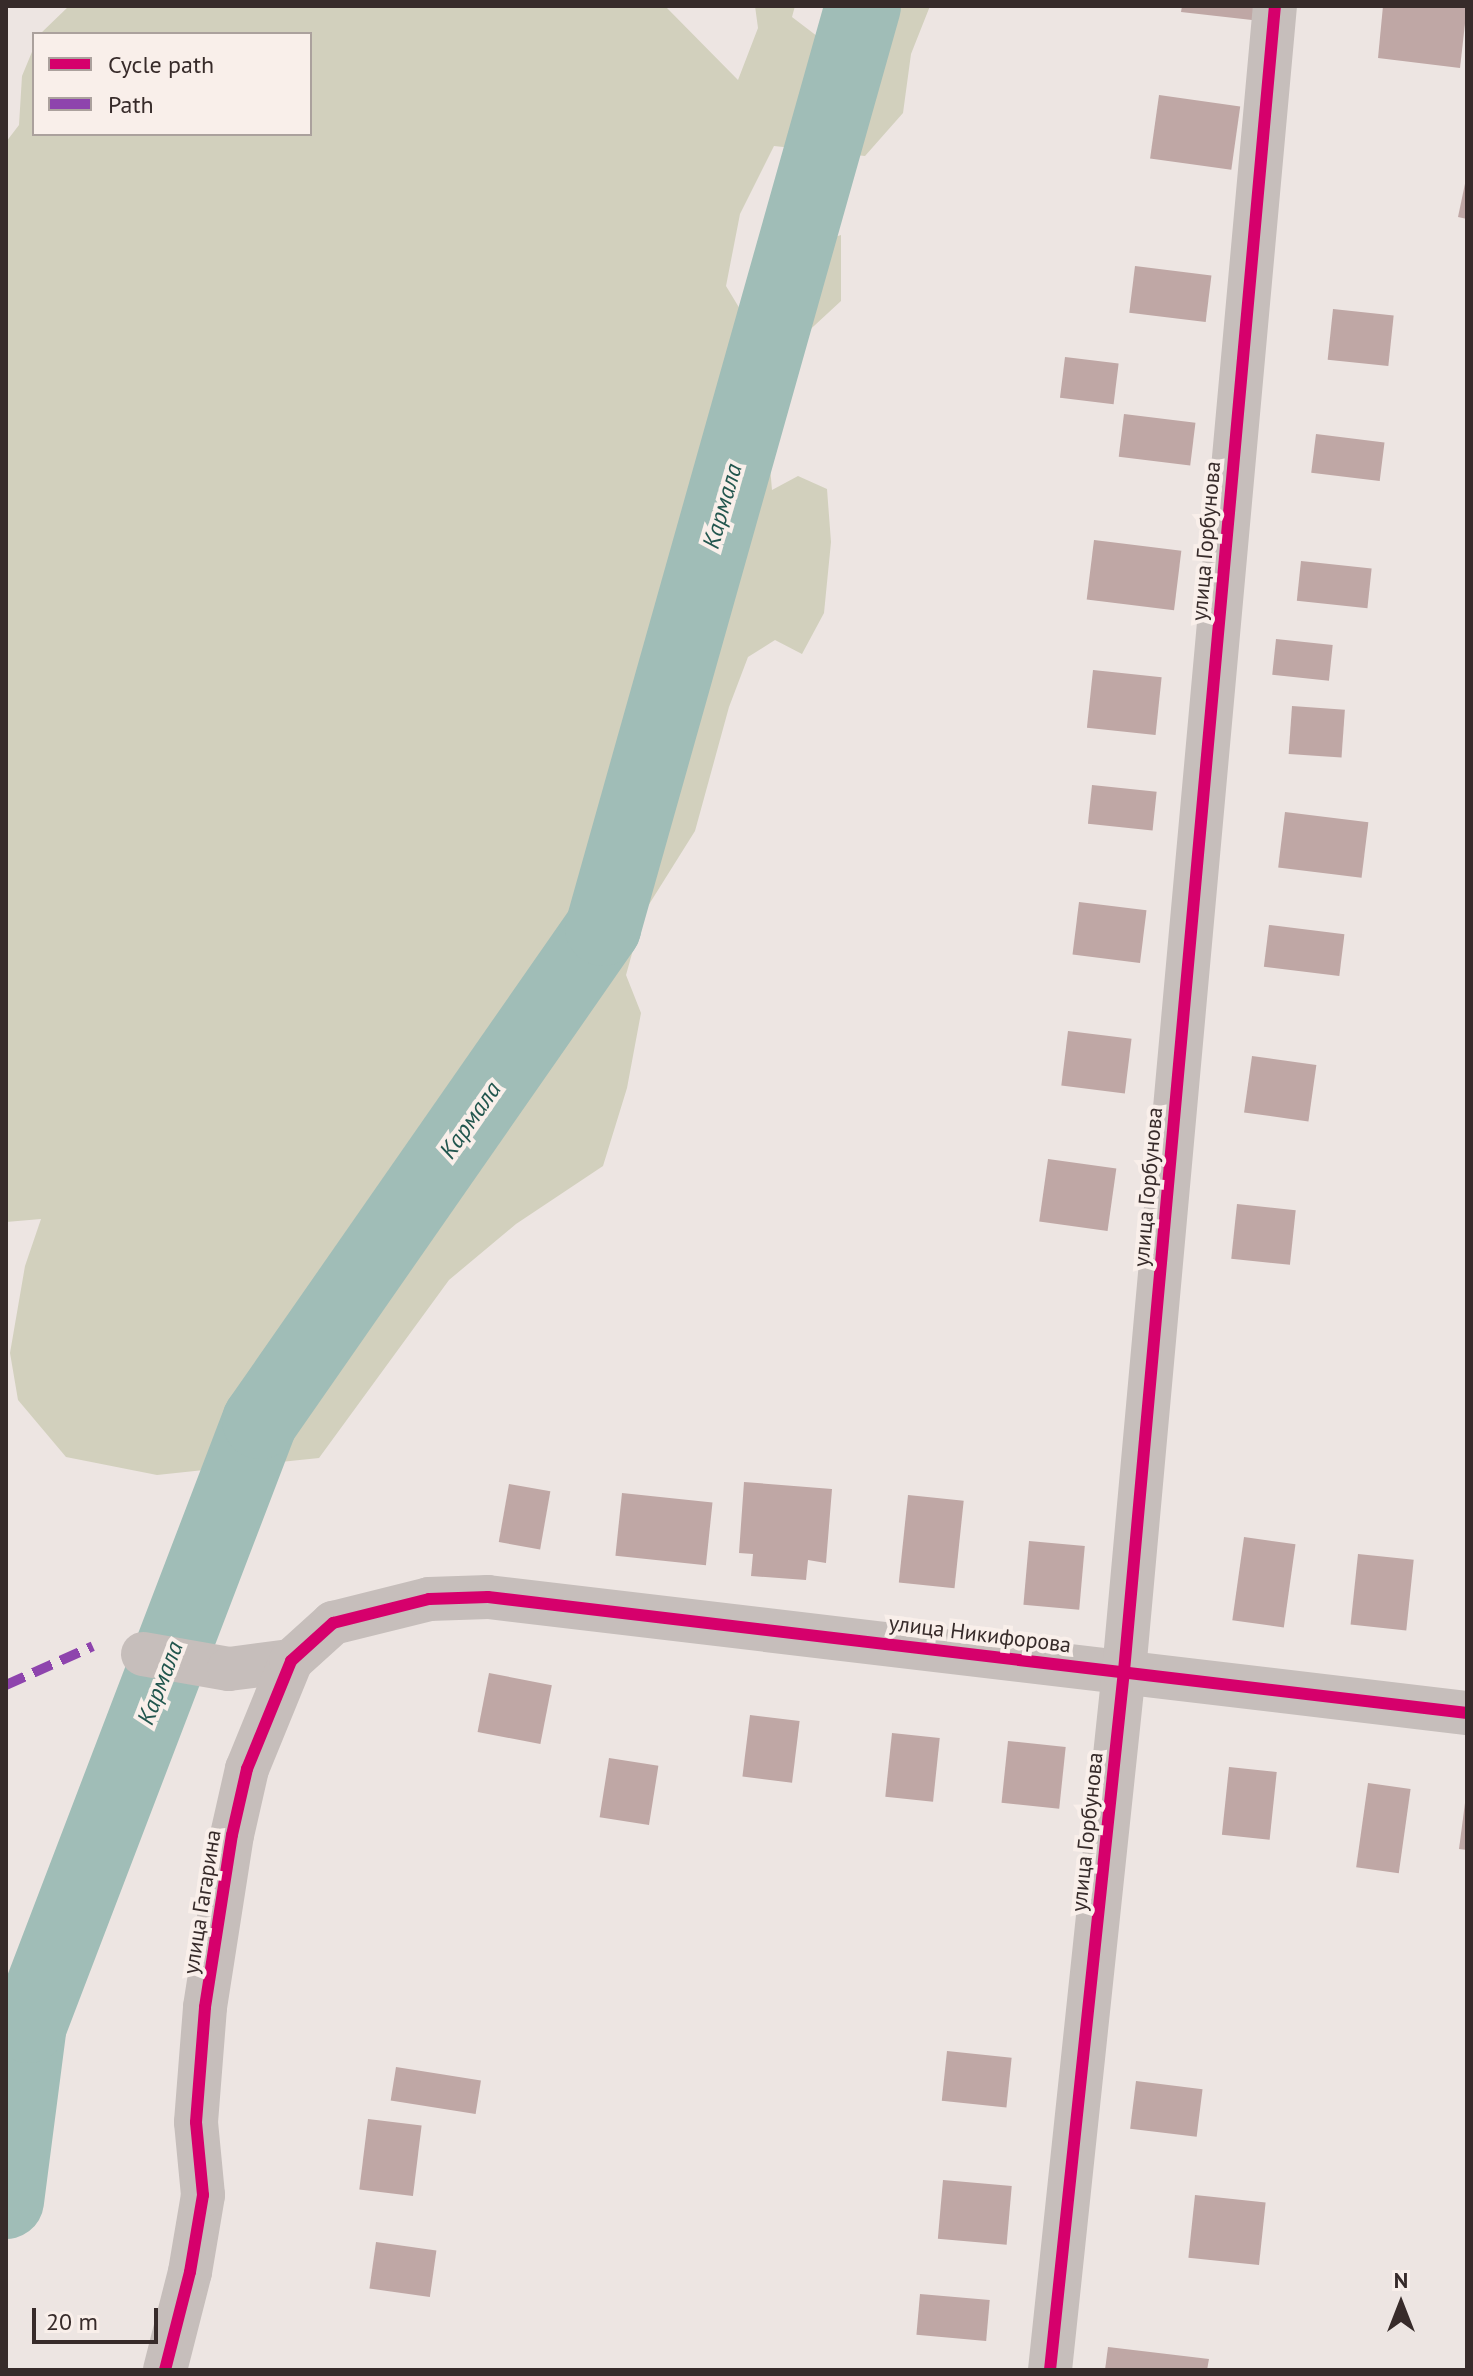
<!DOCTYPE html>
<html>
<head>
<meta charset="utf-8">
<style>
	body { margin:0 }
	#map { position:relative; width:1473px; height:2376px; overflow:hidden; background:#ede5e2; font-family:"PT Sans",sans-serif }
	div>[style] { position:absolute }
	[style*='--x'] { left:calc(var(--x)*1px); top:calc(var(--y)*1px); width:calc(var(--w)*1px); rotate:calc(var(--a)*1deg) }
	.green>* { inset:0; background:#d2d0bd }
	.river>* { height:76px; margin:-38px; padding:0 38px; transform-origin:38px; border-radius:38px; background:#a0bdb7 }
	.building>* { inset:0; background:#bfa7a5; transform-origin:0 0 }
	.minor>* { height:44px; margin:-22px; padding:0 22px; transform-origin:22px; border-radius:22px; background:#c6bebb }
	.quiet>* { height:10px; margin-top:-5px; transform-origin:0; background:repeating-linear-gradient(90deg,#8e44ad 0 20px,transparent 0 30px) }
	.cycleway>* { height:12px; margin:-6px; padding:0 6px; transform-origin:6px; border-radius:6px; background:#d6006c }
	span { translate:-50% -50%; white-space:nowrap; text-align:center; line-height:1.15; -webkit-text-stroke:8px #f9efea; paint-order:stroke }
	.street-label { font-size:22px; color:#372b2a }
	.water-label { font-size:24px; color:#22564e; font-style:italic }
	.frame { position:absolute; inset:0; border:8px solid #372b2a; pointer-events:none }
	.legend { position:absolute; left:32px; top:32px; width:280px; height:104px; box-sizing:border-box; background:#f9efea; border:2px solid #aba19d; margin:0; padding:10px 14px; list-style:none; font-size:24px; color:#372b2a }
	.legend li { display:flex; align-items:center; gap:16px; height:40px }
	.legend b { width:40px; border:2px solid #aba19d }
	.north { position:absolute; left:1361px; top:2264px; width:80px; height:80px; -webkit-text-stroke:6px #f9efea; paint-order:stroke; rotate:0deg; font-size:22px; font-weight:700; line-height:32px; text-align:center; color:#372b2a }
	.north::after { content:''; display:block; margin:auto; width:28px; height:36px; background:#372b2a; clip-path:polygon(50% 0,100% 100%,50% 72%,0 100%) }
	.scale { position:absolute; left:32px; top:2308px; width:126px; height:36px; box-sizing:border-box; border:4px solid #372b2a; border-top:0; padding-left:10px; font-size:24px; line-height:28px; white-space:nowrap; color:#372b2a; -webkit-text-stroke:6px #f9efea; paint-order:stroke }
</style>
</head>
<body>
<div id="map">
	<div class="green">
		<i style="clip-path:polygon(69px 6px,665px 6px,738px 80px,758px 28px,755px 6px,795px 6px,792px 17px,830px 46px,843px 6px,930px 6px,911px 54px,903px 113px,865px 156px,774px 146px,740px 214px,726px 286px,746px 319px,817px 243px,841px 235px,841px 301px,802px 337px,768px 445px,772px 490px,798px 476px,827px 489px,831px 542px,824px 613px,802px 654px,775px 640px,748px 657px,729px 707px,695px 831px,643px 914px,626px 975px,641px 1013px,627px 1088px,603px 1166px,516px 1224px,449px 1280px,319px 1458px,157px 1475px,66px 1457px,18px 1400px,10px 1353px,25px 1266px,41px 1219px,6px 1222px,6px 142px,19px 125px,22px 76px,34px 47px,34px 134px,310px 134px,310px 34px,40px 34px)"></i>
	</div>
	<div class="river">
		<i style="--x:6;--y:2201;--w:177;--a:-82.6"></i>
		<i style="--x:29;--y:2025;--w:647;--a:-69.07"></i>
		<i style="--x:260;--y:1421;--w:601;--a:-55.17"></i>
		<i style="--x:603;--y:928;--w:958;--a:-74.25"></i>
	</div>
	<div class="building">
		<i style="clip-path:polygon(1182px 6px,1254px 6px,1252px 20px,1181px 12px)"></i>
		<i style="clip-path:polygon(1383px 6px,1467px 6px,1460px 68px,1378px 58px)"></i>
		<i style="left:1159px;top:95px;width:82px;height:64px;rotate:8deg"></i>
		<i style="clip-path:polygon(1466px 179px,1467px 179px,1467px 219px,1458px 217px)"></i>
		<i style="left:1135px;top:266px;width:77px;height:47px;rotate:7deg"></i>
		<i style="left:1333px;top:309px;width:61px;height:51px;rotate:6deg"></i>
		<i style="left:1065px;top:357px;width:54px;height:41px;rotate:7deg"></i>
		<i style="left:1124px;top:414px;width:72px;height:43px;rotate:7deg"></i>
		<i style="left:1316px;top:434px;width:69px;height:39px;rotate:7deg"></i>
		<i style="left:1094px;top:540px;width:88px;height:60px;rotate:7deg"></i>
		<i style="left:1301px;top:561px;width:71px;height:40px;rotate:6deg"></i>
		<i style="left:1276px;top:639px;width:57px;height:36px;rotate:6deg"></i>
		<i style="left:1093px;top:670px;width:69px;height:58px;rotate:6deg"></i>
		<i style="left:1292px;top:706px;width:53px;height:48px;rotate:4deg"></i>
		<i style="left:1092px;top:785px;width:65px;height:39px;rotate:6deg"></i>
		<i style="left:1285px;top:812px;width:84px;height:56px;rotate:7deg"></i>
		<i style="left:1079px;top:902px;width:68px;height:53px;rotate:7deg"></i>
		<i style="left:1269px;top:925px;width:76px;height:42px;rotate:7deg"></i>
		<i style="left:1068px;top:1031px;width:64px;height:55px;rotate:7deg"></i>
		<i style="left:1252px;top:1056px;width:65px;height:57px;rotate:8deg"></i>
		<i style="left:1048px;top:1159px;width:69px;height:63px;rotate:8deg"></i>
		<i style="left:1237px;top:1204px;width:59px;height:55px;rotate:6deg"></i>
		<i style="clip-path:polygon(744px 1482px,832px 1489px,826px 1563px,808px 1560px,806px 1580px,751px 1576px,753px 1554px,739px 1553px)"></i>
		<i style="left:509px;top:1484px;width:42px;height:59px;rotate:10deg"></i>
		<i style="left:622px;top:1493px;width:91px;height:63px;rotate:6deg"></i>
		<i style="left:908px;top:1495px;width:56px;height:88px;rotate:6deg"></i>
		<i style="left:1244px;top:1537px;width:52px;height:84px;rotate:8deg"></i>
		<i style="left:1029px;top:1541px;width:56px;height:64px;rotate:5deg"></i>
		<i style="left:1358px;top:1554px;width:56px;height:71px;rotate:6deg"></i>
		<i style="left:489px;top:1673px;width:64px;height:60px;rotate:11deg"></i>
		<i style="left:750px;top:1715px;width:50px;height:62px;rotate:7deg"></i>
		<i style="left:892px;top:1733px;width:48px;height:64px;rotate:6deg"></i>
		<i style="left:1008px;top:1741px;width:58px;height:62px;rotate:6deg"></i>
		<i style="left:609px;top:1758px;width:50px;height:60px;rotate:9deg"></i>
		<i style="left:1229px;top:1767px;width:48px;height:68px;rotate:6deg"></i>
		<i style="left:1368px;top:1783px;width:43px;height:85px;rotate:8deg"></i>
		<i style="clip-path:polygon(1465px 1803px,1467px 1803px,1467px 1850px,1459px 1849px)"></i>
		<i style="left:947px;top:2051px;width:65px;height:50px;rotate:6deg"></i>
		<i style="left:396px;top:2067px;width:86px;height:34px;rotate:9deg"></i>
		<i style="left:1136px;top:2081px;width:67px;height:48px;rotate:7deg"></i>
		<i style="left:368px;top:2119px;width:54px;height:71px;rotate:7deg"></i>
		<i style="left:943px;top:2180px;width:69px;height:59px;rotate:5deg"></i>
		<i style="left:1195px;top:2195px;width:71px;height:63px;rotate:6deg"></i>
		<i style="left:376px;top:2242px;width:61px;height:47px;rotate:8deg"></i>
		<i style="left:920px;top:2294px;width:70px;height:41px;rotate:5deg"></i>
		<i style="clip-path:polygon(1108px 2347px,1209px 2359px,1207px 2370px,1105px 2370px)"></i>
	</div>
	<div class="minor">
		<i style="--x:143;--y:1654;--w:87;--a:9.9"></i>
		<i style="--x:229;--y:1669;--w:63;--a:-7.4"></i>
		<i style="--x:165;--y:2370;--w:101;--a:-75.7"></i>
		<i style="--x:190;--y:2272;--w:78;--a:-80.4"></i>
		<i style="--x:203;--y:2195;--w:73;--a:-95.5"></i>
		<i style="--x:196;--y:2122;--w:115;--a:-85.5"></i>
		<i style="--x:205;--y:2007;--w:174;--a:-81.1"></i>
		<i style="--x:232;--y:1835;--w:68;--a:-77.2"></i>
		<i style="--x:247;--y:1769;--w:117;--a:-67.8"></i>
		<i style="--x:291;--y:1661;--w:57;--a:-42.1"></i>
		<i style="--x:333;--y:1623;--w:99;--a:-14"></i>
		<i style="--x:429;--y:1599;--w:59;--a:-1.9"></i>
		<i style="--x:488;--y:1597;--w:986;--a:6.76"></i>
		<i style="--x:1050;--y:2370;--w:703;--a:-83.96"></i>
		<i style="--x:1124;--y:1671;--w:1672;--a:-84.82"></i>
	</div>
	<div class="quiet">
		<i style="--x:6;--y:1685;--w:95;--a:-24.1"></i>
	</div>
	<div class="cycleway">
		<i style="--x:165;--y:2370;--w:101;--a:-75.7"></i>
		<i style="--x:190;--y:2272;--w:78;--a:-80.4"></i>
		<i style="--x:203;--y:2195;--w:73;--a:-95.5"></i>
		<i style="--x:196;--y:2122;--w:115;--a:-85.5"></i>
		<i style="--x:205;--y:2007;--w:174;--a:-81.1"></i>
		<i style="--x:232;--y:1835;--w:68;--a:-77.2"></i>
		<i style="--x:247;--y:1769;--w:117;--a:-67.8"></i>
		<i style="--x:291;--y:1661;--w:57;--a:-42.1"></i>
		<i style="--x:333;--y:1623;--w:99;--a:-14"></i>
		<i style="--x:429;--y:1599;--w:59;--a:-1.9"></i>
		<i style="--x:488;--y:1597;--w:986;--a:6.76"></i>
		<i style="--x:1050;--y:2370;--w:703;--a:-83.96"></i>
		<i style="--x:1124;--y:1671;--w:1672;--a:-84.82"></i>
	</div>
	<div class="street-label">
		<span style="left:1206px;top:541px;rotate:-85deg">улица Горбунова</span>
		<span style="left:1148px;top:1187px;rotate:-85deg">улица Горбунова</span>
		<span style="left:980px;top:1634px;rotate:7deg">улица Никифорова</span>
		<span style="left:1087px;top:1832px;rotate:-84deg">улица Горбунова</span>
		<span style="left:202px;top:1902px;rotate:-81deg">улица Гагарина</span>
	</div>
	<div class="water-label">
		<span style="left:722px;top:506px;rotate:-74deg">Кармала</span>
		<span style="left:470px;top:1120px;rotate:-55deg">Кармала</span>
		<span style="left:160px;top:1683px;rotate:-69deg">Кармала</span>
	</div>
	<div class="frame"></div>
	<ul class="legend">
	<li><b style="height:10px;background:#d6006c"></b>Cycle path</li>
	<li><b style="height:10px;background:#8e44ad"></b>Path</li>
	</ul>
	<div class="north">N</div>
	<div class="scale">20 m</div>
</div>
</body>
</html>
